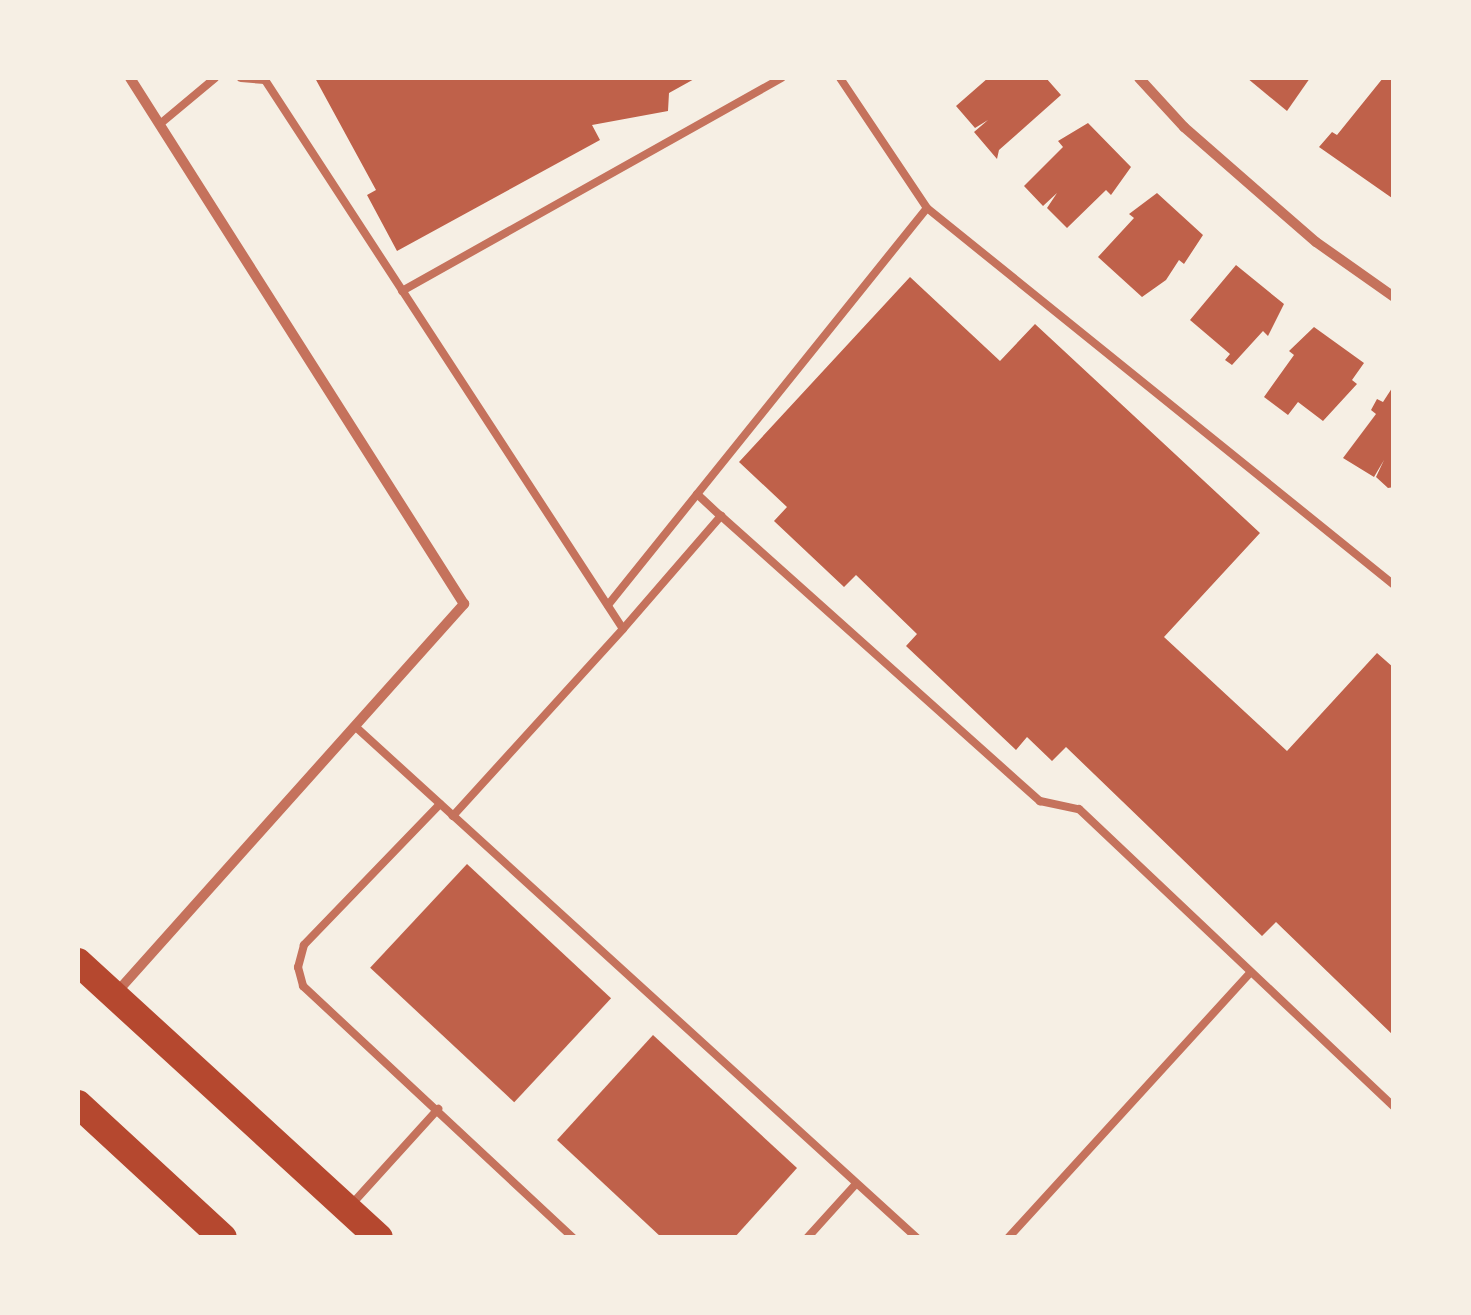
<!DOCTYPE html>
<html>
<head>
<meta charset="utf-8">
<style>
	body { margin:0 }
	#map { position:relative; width:1471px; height:1315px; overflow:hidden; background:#f6efe4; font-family:"Golos Text",sans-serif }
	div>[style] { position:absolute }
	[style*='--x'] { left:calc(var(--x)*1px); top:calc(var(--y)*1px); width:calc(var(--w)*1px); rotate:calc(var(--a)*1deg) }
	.building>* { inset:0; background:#bf614a; transform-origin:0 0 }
	.service>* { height:8px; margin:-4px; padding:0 4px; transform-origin:4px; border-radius:4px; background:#c5725c }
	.minor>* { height:10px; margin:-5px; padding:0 5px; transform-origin:5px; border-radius:5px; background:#c5725c }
	.trunk>* { height:28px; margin:-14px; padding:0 14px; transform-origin:14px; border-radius:14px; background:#b5482f }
	span { translate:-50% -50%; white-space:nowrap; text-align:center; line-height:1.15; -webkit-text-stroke:8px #f6efe4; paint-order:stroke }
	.frame { position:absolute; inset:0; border:80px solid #f6efe4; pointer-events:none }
</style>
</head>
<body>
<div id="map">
	<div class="building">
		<i style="clip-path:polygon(315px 78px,696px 78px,669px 93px,668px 111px,592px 125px,600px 140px,397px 251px,367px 195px,376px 190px)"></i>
		<i style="clip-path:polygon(988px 78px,1046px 78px,1061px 95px,999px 150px,997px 159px,974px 132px,988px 120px,975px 128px,956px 106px)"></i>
		<i style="clip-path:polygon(1247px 78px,1310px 78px,1287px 111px)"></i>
		<i style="clip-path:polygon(1383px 78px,1394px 78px,1392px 198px,1319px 147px,1332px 132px,1337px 135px)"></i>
		<i style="clip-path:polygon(1088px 123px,1131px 167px,1111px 195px,1106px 190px,1067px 228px,1047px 208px,1057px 193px,1043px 206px,1024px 186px,1063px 147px,1058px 141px)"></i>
		<i style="clip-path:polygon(1157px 193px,1203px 235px,1184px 264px,1179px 260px,1166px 280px,1142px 297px,1098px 257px,1134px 218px,1129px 214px)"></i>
		<i style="clip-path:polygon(1236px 265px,1284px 304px,1268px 336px,1263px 331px,1232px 365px,1225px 360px,1230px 354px,1190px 320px)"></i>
		<i style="clip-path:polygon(910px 277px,1000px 361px,1035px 324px,1260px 533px,1164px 637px,1287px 751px,1377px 653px,1394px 668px,1394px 1036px,1276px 922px,1262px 936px,1066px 747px,1052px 761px,1027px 737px,1016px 750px,906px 646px,917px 634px,856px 575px,844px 587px,774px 521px,787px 507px,739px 462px)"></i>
		<i style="clip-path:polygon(1314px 327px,1364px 363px,1352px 380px,1357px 384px,1323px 421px,1298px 402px,1288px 415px,1264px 397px,1294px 355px,1289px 351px)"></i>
		<i style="clip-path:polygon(1394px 385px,1394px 487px,1388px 488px,1376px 477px,1384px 460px,1374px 477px,1343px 458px,1376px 414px,1371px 410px,1377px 399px,1383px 402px)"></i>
		<i style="left:467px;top:864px;width:197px;height:142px;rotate:43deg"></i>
		<i style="clip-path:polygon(653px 1035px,797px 1168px,734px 1238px,662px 1238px,557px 1140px)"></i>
	</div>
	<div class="service">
		<i style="--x:241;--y:78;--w:24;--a:5"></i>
		<i style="--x:265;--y:80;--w:655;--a:56.89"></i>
		<i style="--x:623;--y:629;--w:253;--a:132.3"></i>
		<i style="--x:160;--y:124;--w:72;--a:-39.9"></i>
		<i style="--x:927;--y:208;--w:600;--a:38.91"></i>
		<i style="--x:402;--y:291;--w:435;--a:-29.3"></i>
		<i style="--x:697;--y:494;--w:33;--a:43"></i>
		<i style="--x:608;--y:605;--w:509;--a:-51.22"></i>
		<i style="--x:927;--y:208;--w:156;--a:-123.8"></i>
		<i style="--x:623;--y:629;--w:150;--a:-49.1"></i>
		<i style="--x:721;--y:516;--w:428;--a:41.8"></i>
		<i style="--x:1040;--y:801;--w:40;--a:12"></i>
		<i style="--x:1079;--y:809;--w:434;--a:43.4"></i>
		<i style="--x:358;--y:729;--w:756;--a:42.32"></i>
		<i style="--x:440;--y:804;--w:196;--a:134"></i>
		<i style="--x:304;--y:945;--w:23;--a:105"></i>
		<i style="--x:298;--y:967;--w:20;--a:75"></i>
		<i style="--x:303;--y:986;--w:369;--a:43"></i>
		<i style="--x:351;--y:1205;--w:130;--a:-47.8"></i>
		<i style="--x:807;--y:1238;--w:70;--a:-47.9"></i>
		<i style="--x:1008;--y:1238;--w:360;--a:-47.6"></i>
	</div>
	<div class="minor">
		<i style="--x:1139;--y:78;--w:67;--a:47.4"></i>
		<i style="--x:1184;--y:127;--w:175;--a:41.1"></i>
		<i style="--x:1316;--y:242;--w:95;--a:35.2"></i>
		<i style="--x:117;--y:992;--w:521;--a:-48.19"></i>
		<i style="--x:464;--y:604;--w:623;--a:-122.41"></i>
	</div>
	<div class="trunk">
		<i style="--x:78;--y:962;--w:408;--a:42.5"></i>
		<i style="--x:78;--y:1104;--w:197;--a:42.7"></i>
	</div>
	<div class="frame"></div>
</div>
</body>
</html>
